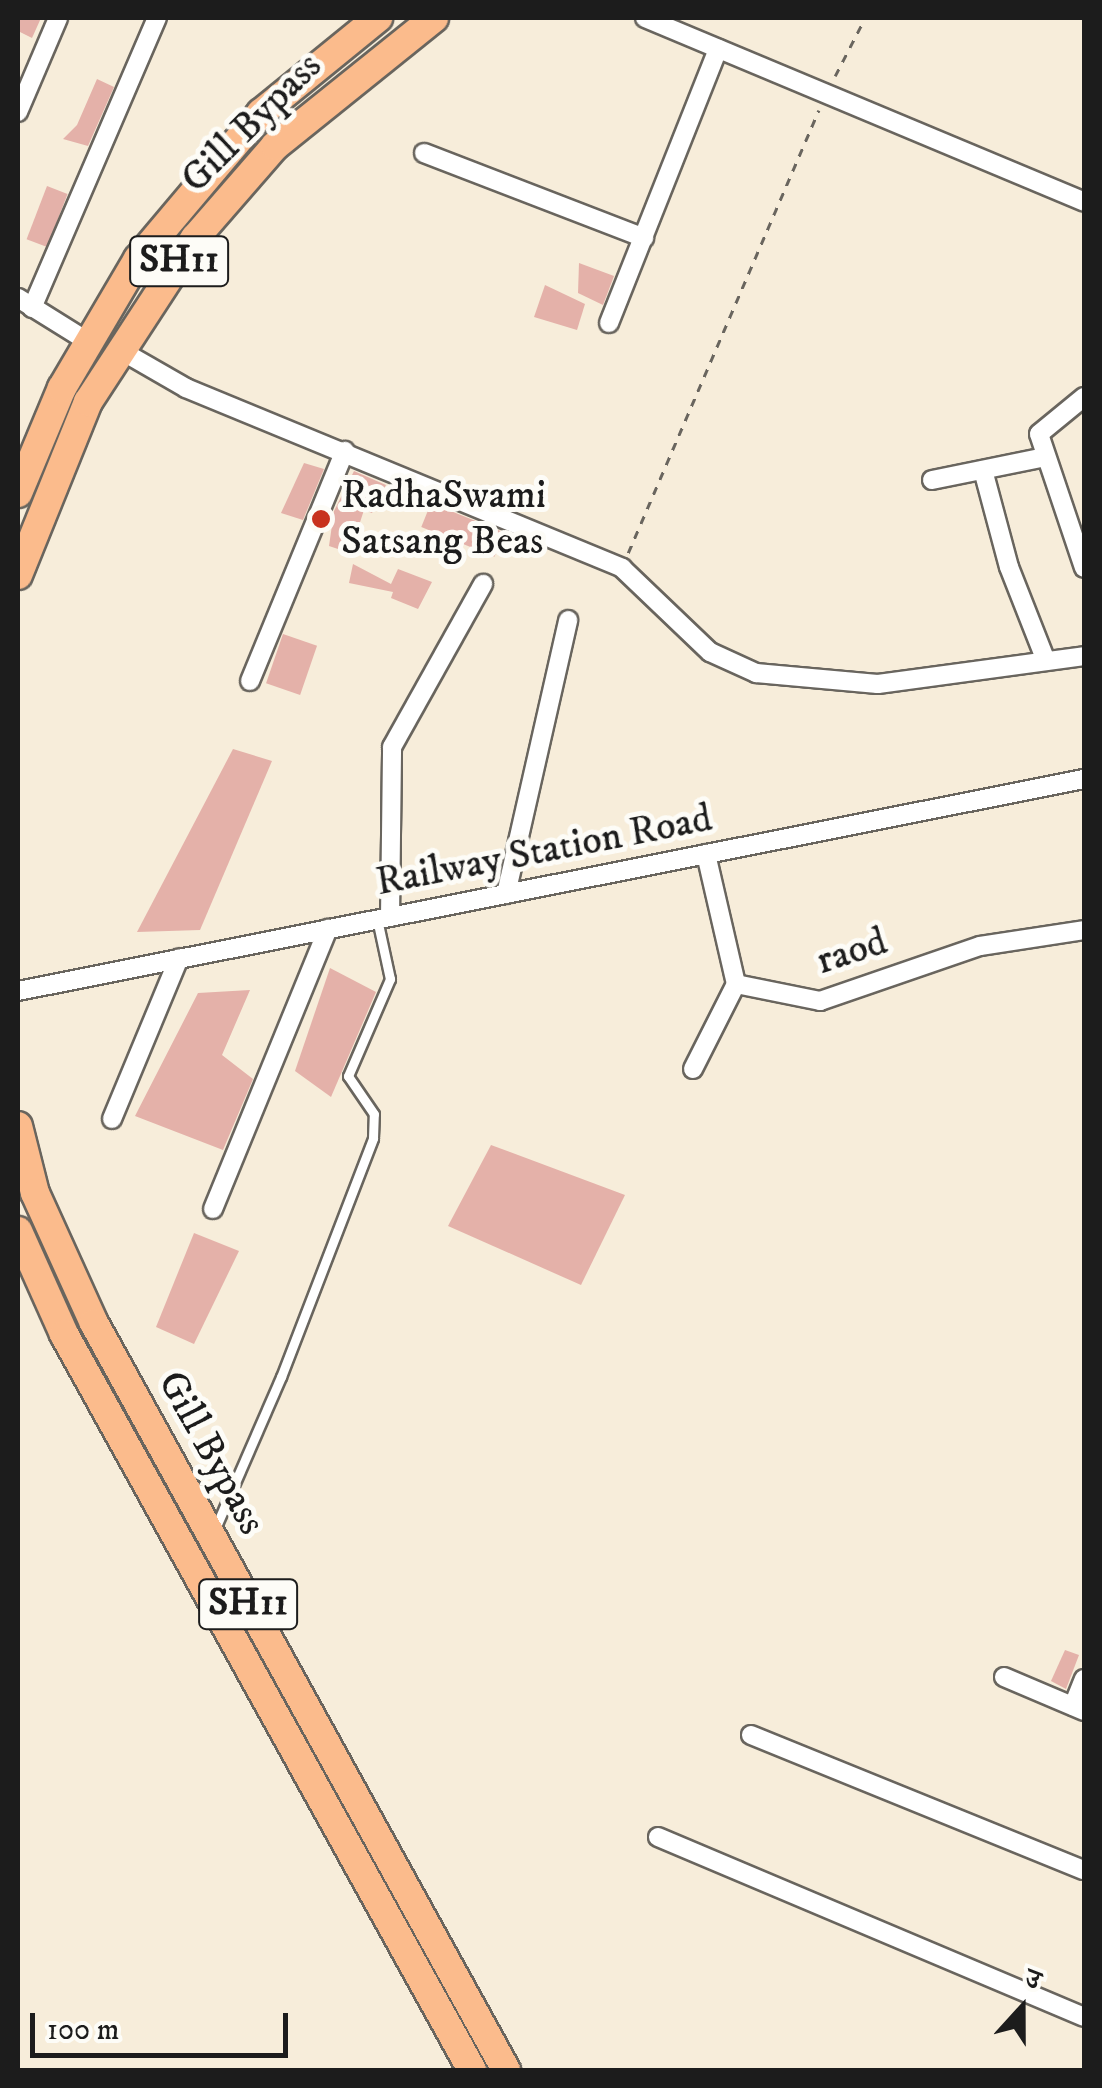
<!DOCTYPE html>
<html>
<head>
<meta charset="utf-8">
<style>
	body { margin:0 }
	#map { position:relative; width:1102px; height:2088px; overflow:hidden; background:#f7edda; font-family:"IM FELL DW Pica","Noto Serif Devanagari",serif }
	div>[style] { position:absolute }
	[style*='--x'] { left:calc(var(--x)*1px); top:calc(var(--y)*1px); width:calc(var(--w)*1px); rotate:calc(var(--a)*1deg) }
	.building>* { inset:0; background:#e4b1a9; transform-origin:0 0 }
	.path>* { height:2.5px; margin-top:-1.25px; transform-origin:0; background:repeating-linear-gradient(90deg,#69655e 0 8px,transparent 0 16px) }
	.roads { filter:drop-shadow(2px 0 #69655e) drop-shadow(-2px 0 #69655e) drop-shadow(0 2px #69655e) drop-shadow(0 -2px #69655e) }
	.service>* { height:9px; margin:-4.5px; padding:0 4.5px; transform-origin:4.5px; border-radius:4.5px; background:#fff }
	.minor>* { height:18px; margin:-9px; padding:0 9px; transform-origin:9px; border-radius:9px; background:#fff }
	.primary>* { height:28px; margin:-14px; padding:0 14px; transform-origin:14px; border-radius:14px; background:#fbbb8c }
	.dots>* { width:28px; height:28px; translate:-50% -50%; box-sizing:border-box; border:5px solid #fdfcf7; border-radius:50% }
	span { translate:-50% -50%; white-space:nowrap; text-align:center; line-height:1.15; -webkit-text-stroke:10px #fdfcf7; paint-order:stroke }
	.shield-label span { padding:2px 8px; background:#fdfcf7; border:2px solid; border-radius:8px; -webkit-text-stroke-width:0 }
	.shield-label { font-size:38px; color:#1c1c1c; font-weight:700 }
	.street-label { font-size:40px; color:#1c1c1c }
	.poi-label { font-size:40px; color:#1c1c1c }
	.left { translate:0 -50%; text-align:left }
	.frame { position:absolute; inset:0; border:20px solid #1c1c1c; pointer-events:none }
	.north { position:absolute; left:972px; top:1958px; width:100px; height:100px; -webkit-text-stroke:8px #fdfcf7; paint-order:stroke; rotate:21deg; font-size:28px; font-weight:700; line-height:40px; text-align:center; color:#1c1c1c }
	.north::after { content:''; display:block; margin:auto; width:35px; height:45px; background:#1c1c1c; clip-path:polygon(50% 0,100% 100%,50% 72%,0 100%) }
	.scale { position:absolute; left:30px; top:2013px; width:258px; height:45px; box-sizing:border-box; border:5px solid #1c1c1c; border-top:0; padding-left:12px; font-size:30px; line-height:35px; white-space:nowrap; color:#1c1c1c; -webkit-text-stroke:8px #fdfcf7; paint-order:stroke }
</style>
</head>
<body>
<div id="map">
	<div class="building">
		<i style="clip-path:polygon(18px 18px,41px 18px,32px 38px,18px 31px)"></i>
		<i style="clip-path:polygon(97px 79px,114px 87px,88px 146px,63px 139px,77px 125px)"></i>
		<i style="left:47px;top:186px;width:22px;height:57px;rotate:21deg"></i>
		<i style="clip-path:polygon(579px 263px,614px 276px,603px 305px,578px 293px)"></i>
		<i style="clip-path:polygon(545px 285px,585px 304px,577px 330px,534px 317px)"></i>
		<i style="clip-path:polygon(304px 463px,324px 469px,303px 520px,281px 513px)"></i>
		<i style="clip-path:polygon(354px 471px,386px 485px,372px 513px,364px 510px,350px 553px,329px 546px,334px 511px)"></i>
		<i style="left:431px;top:503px;width:79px;height:26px;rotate:22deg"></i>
		<i style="clip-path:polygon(353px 564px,391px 584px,398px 569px,432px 582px,418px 609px,391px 598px,393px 592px,349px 583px)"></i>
		<i style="left:283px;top:634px;width:36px;height:52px;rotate:19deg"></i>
		<i style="clip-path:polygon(233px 749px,272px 761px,200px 930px,137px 932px)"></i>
		<i style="clip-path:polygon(330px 968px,376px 992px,331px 1097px,295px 1071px)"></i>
		<i style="clip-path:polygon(250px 990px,222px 1055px,253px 1079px,223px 1150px,135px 1116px,198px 993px)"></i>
		<i style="clip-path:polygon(491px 1145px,625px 1195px,581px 1285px,448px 1226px)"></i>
		<i style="clip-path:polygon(194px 1233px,239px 1251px,194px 1344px,156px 1327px)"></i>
		<i style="clip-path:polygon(1065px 1650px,1079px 1655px,1066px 1689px,1051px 1681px)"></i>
	</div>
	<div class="path">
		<i style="--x:835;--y:76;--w:65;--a:-62.7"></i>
		<i style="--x:628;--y:553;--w:482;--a:-66.7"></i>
	</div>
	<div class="roads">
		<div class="service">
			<i style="--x:214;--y:1531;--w:168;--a:-66.5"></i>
			<i style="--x:281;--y:1377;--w:256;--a:-68.9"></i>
			<i style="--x:373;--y:1138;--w:24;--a:-88"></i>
			<i style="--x:374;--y:1114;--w:46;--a:-124.4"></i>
			<i style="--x:348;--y:1076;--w:106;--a:-66.6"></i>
			<i style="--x:390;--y:979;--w:61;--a:-102.2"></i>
		</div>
		<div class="minor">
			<i style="--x:645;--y:18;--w:476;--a:22.7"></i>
			<i style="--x:18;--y:112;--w:102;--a:-66.9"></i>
			<i style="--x:424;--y:153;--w:236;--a:21.1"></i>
			<i style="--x:18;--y:298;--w:81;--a:31.9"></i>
			<i style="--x:32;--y:308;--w:316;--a:-66.7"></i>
			<i style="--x:609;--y:323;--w:295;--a:-68.3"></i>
			<i style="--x:120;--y:350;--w:76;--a:29.9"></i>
			<i style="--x:186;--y:388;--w:472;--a:22.4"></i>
			<i style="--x:622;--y:568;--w:122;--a:43.7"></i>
			<i style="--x:710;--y:652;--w:51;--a:24.5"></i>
			<i style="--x:756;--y:673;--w:122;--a:5.2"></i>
			<i style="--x:878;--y:684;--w:208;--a:-7.7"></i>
			<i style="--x:1084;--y:397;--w:58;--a:140.6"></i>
			<i style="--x:1039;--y:434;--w:141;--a:71.4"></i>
			<i style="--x:983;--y:470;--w:100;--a:75"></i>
			<i style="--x:1009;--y:567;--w:101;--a:68.5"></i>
			<i style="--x:932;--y:480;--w:115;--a:-11.5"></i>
			<i style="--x:250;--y:681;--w:249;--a:-67.6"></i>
			<i style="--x:706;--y:854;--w:133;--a:77"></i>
			<i style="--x:506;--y:894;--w:281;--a:-77.2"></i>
			<i style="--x:390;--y:917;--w:170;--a:-89.3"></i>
			<i style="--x:392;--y:747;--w:187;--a:-60.8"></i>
			<i style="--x:18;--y:991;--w:1087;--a:-11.25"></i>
			<i style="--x:693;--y:1069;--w:95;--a:-63.2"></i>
			<i style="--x:736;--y:984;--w:86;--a:11.4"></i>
			<i style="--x:820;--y:1001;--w:169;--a:-19"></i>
			<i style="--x:980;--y:946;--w:105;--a:-8.7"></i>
			<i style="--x:112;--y:1119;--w:174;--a:-67.4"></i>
			<i style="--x:213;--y:1209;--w:303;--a:-67.7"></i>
			<i style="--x:1004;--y:1677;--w:87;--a:23"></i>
			<i style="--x:1073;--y:1706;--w:29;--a:-68"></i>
			<i style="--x:751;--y:1735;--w:359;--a:22.1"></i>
			<i style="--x:658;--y:1837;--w:462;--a:22.9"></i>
		</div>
		<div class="primary">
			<i style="--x:18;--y:493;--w:114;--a:-67.3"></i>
			<i style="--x:62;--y:388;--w:150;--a:-59.5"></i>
			<i style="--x:138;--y:259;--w:191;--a:-49.9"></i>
			<i style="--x:261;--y:113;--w:151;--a:-39.1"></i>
			<i style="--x:18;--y:575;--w:187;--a:-68"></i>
			<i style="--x:88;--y:402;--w:196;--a:-56.9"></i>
			<i style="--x:195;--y:238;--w:122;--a:-49"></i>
			<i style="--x:275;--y:146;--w:204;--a:-38.8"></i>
			<i style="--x:18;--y:1126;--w:69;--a:75.8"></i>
			<i style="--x:35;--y:1193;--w:143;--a:65.6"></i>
			<i style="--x:94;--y:1323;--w:853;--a:61.12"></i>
			<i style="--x:18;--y:1231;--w:113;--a:65.9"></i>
			<i style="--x:64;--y:1334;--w:842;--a:61"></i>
		</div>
	</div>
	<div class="dots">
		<i style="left:321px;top:519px;background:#c8321e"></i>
	</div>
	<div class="shield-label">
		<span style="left:179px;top:261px">SH11</span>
		<span style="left:248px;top:1604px">SH11</span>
	</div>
	<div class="street-label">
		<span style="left:252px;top:123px;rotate:-45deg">Gill Bypass</span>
		<span style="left:544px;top:851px;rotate:-11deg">Railway Station Road</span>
		<span style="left:852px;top:952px;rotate:-18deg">raod</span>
		<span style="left:211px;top:1453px;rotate:61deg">Gill Bypass</span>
	</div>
	<div class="poi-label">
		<span class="left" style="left:341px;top:519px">RadhaSwami<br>Satsang Beas</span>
	</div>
	<div class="frame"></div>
	<div class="north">उ</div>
	<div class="scale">100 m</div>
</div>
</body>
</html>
